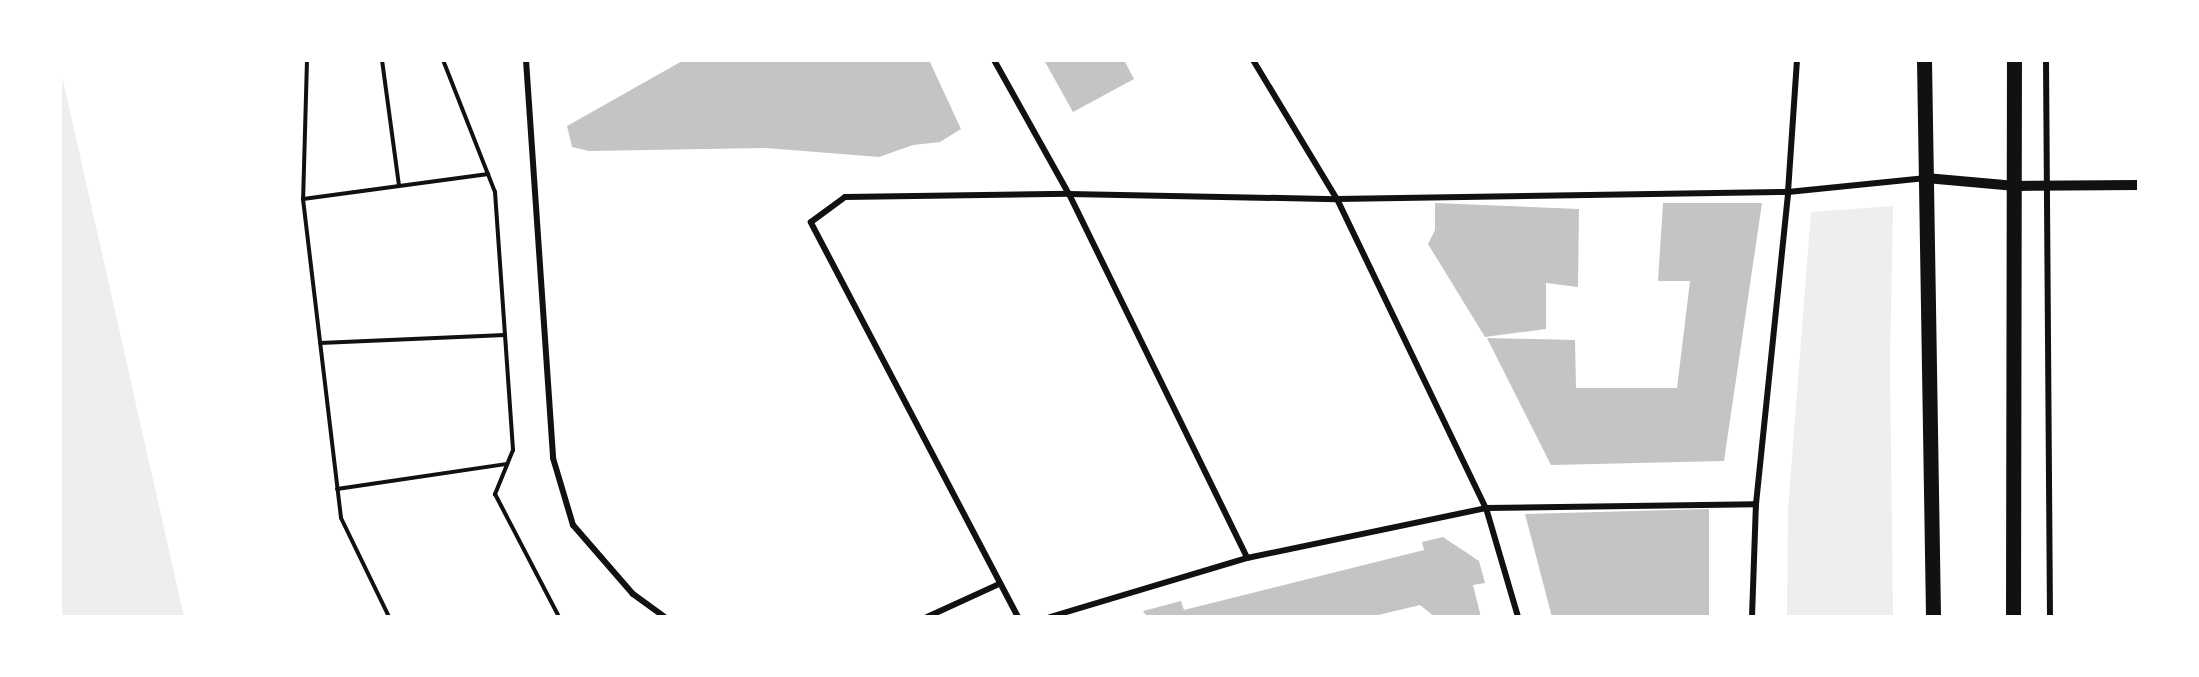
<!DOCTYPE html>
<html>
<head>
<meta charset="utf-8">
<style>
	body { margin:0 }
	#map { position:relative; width:2199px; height:677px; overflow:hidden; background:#fff; font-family:Roboto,sans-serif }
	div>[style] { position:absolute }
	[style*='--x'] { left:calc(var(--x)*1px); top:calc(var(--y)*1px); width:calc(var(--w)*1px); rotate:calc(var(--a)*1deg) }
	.green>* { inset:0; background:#eee }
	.building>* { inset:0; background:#c4c4c4 }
	.path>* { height:4px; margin:-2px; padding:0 2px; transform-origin:2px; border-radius:2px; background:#111 }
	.minor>* { height:6px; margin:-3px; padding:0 3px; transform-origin:3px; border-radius:3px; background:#111 }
	.tertiary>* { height:10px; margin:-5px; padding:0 5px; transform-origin:5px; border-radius:5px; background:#111 }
	.primary>* { height:15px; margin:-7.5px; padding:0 7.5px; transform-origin:7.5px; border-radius:7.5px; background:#111 }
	span { translate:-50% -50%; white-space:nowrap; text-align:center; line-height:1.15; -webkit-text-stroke:5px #fff; paint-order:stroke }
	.frame { position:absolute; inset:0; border:62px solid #fff; pointer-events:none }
</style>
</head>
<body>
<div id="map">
	<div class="green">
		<i style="clip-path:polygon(60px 67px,184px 617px,60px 617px)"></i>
		<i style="clip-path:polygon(1893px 206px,1890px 364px,1893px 617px,1787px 617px,1788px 510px,1811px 212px)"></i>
	</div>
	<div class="building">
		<i style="clip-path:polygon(684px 60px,929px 60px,961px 129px,940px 142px,913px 145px,879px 157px,766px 148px,589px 151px,572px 147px,567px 126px)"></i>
		<i style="clip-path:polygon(1044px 60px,1124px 60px,1134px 79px,1073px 112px)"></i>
		<i style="clip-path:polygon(1435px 203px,1579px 209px,1578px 287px,1546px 283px,1546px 329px,1485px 337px,1428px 244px,1435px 230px)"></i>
		<i style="clip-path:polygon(1663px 203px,1762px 203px,1724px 461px,1551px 465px,1487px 338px,1575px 340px,1576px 388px,1677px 388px,1690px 281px,1658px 281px)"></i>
		<i style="clip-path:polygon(1709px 509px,1709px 617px,1552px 617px,1525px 514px)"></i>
		<i style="clip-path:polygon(1443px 537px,1479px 561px,1485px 583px,1473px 585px,1481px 617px,1435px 617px,1420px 605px,1370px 617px,1147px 617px,1143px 611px,1181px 601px,1184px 610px,1424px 550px,1422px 542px)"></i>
	</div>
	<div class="path">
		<i style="--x:307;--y:60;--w:139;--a:91.6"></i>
		<i style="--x:303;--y:199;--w:321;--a:83.2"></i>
		<i style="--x:341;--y:518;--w:110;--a:64.1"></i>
		<i style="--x:382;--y:60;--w:127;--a:82.3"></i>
		<i style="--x:443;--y:60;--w:142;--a:68.5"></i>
		<i style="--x:495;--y:192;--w:259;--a:86"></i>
		<i style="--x:513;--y:450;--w:48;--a:112.2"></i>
		<i style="--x:495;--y:494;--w:139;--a:62.5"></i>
		<i style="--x:303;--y:199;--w:187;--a:-7.7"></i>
		<i style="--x:320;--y:343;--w:185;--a:-2.5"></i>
		<i style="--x:337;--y:489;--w:172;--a:-8.4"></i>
	</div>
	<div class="minor">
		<i style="--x:526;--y:60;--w:399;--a:86.1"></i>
		<i style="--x:553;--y:458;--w:70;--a:73.4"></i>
		<i style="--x:573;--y:525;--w:91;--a:49"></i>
		<i style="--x:633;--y:594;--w:39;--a:36"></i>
		<i style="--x:994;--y:60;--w:154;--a:60.8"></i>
		<i style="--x:1069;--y:194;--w:405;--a:63.9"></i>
		<i style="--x:1253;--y:60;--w:162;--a:58.9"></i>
		<i style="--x:1337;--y:199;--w:343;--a:64.3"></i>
		<i style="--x:1486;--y:508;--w:114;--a:73.6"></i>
		<i style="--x:2046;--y:60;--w:557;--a:89.59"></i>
		<i style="--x:927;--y:617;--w:79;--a:-24.6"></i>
		<i style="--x:1018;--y:617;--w:446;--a:-117.7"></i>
		<i style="--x:811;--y:222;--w:42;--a:-36.3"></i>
		<i style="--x:845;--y:197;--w:224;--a:-0.8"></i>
		<i style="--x:1069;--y:194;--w:268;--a:1.1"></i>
		<i style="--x:1337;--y:199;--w:451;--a:-0.9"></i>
		<i style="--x:1788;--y:192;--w:139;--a:-5.8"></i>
		<i style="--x:1050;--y:617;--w:206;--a:-16.7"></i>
		<i style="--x:1247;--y:558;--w:244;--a:-11.8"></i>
		<i style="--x:1486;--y:508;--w:270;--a:-0.8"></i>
		<i style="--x:1752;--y:617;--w:113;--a:-88"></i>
		<i style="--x:1756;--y:504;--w:314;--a:-84.1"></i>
		<i style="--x:1788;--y:192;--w:132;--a:-86.1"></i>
	</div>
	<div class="tertiary">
		<i style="--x:1926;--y:178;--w:90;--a:5.1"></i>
		<i style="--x:2016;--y:186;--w:123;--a:-0.5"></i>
	</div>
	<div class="primary">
		<i style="--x:1924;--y:60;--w:557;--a:89.07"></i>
		<i style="--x:2013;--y:617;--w:557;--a:-89.9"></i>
	</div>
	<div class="frame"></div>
</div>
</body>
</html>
